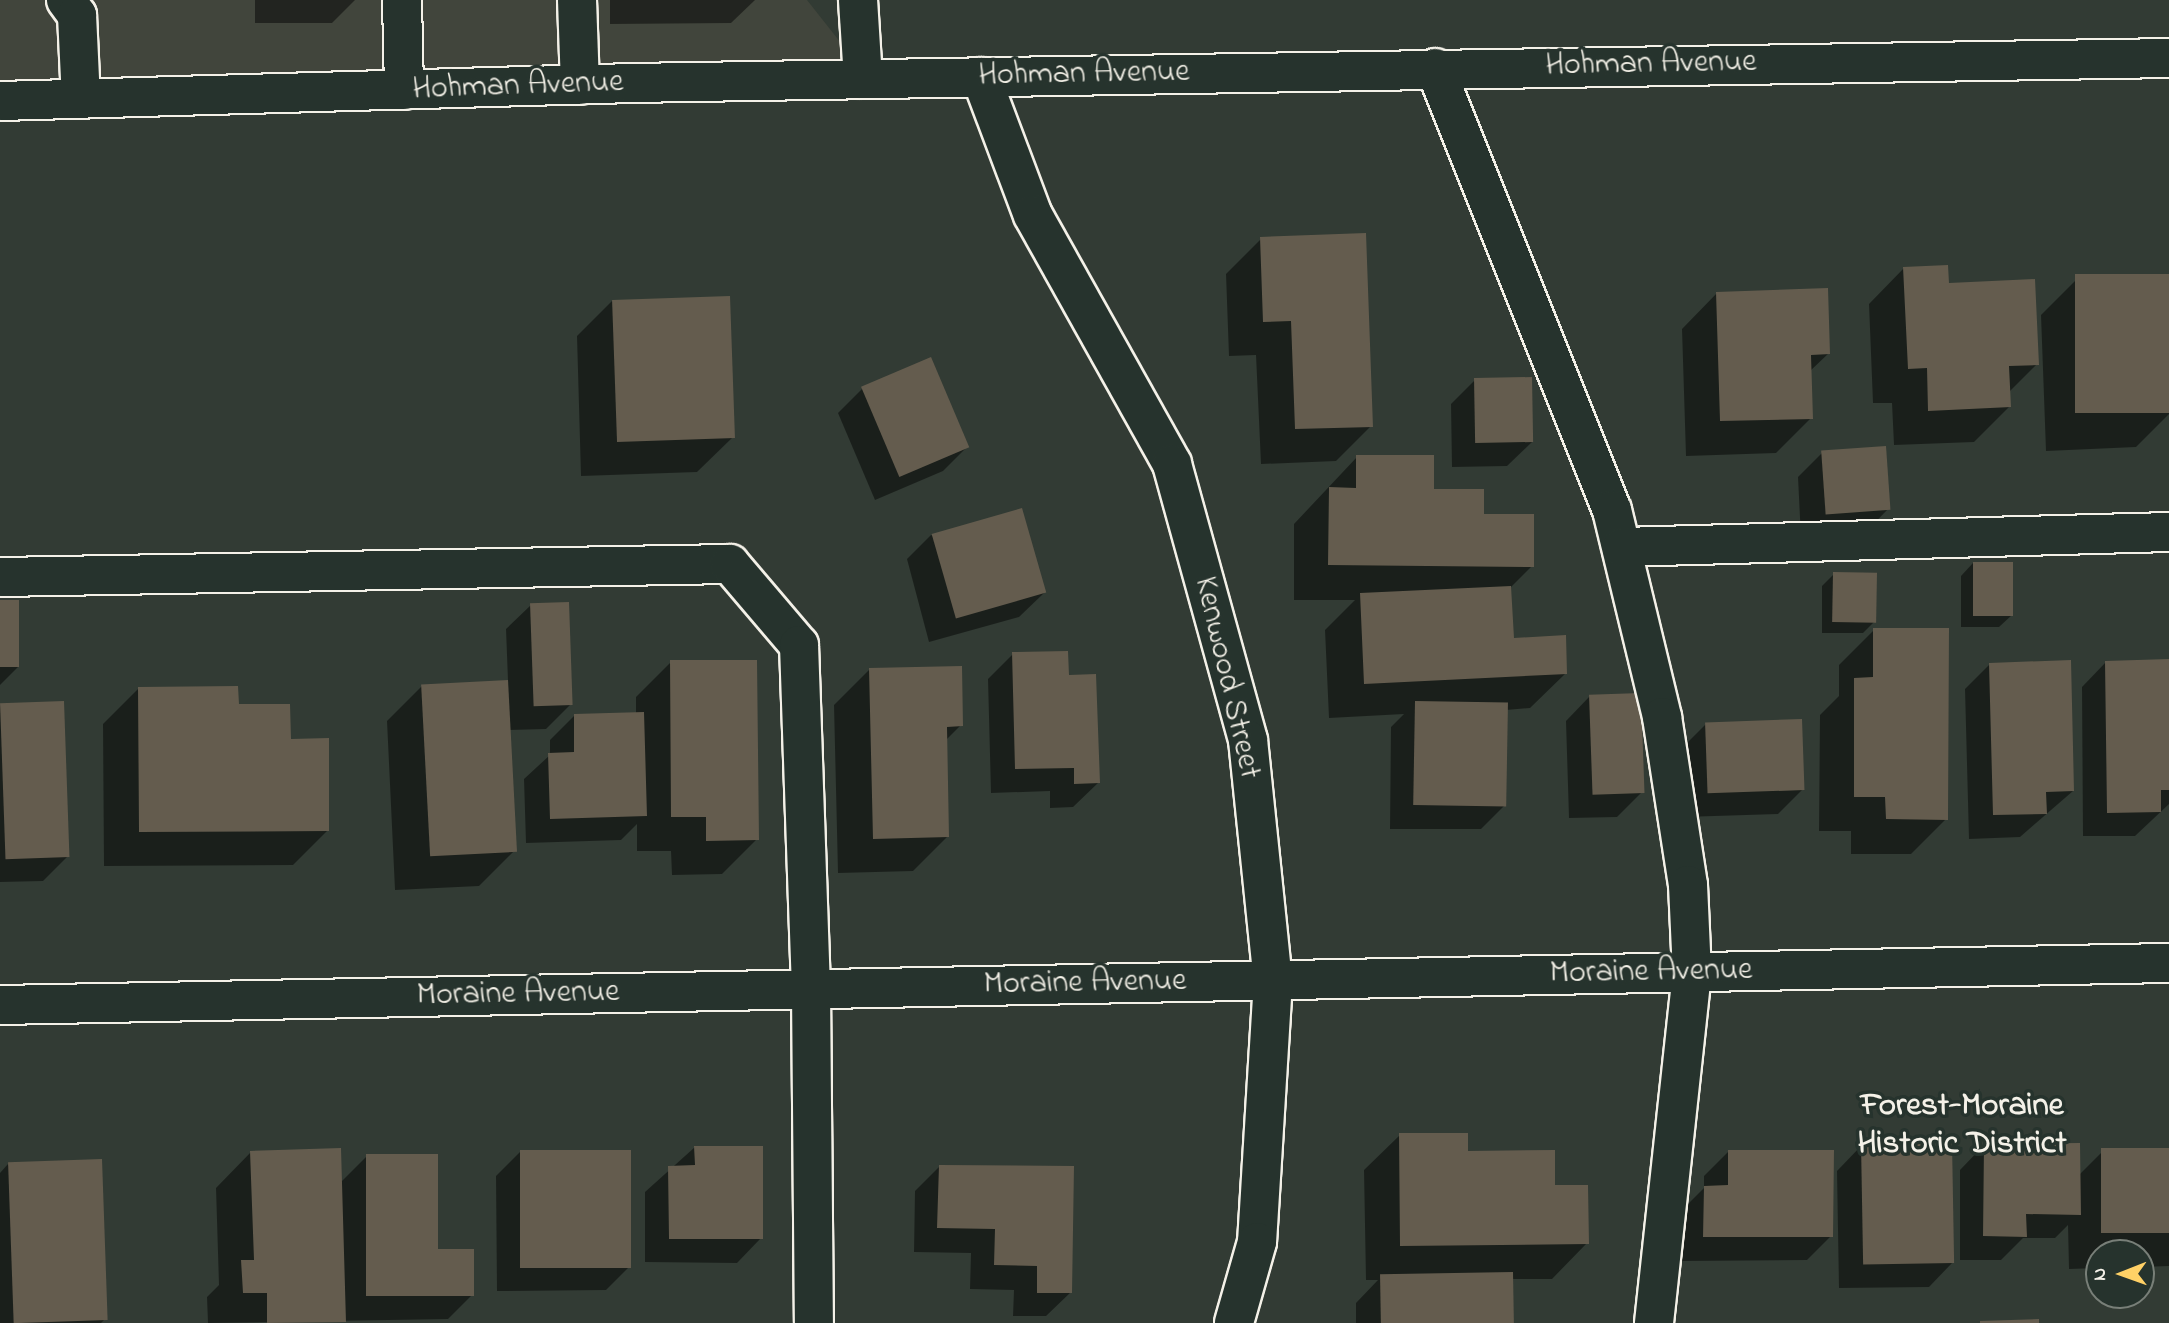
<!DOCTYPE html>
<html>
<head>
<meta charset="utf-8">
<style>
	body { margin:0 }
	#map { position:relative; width:2169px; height:1323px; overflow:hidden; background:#323b34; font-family:"Indie Flower",sans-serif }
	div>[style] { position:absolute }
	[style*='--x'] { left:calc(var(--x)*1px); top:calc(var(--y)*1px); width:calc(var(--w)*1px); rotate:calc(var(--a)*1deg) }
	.built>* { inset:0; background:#41453c }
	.shadow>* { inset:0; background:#0007 }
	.building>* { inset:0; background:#645c4e; transform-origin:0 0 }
	.roads { filter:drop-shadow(2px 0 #f4f1e8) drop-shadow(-2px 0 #f4f1e8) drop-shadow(0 2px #f4f1e8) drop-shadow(0 -2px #f4f1e8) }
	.minor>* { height:38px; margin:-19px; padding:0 19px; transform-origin:19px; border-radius:19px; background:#26332d }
	.major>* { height:38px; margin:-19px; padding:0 19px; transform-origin:19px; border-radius:19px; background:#26332d }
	span { translate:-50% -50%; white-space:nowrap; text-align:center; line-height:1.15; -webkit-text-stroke:7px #26332d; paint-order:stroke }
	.street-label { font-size:32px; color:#f4f1e8 }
	.neighbourhood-label { font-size:33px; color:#f4f1e8; font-weight:700 }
	.north { position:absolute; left:2085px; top:1239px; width:70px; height:70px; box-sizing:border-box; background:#26332d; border:2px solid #787f78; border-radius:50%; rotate:269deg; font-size:19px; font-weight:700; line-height:28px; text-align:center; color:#f4f1e8 }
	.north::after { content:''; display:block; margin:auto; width:24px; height:32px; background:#ffd166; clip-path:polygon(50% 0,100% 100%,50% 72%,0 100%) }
</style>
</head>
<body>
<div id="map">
	<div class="built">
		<i style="clip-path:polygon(0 0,807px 0,867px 76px,0 100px)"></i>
	</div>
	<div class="shadow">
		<i style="clip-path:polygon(255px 0,355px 0,332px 23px,255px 23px)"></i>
		<i style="clip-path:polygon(610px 0,755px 0,731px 23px,610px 24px)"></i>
		<i style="clip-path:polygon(1261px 239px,1371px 426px,1336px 461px,1261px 464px,1256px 355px,1229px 356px,1226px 274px)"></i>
		<i style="clip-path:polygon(1904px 268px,1947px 285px,2037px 364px,2008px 393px,2009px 407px,1974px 442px,1894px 445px,1892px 403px,1873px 403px,1869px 304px)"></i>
		<i style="clip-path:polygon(2169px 276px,2169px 414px,2136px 447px,2046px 451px,2041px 315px,2076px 280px)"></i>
		<i style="clip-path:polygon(1717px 293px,1829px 353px,1809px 372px,1811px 418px,1776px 453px,1686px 456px,1682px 329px)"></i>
		<i style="clip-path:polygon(612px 301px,733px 437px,697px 472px,581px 476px,577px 336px)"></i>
		<i style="clip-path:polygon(1475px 380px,1532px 442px,1507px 466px,1452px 467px,1451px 404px)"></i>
		<i style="clip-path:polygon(862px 389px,968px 446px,943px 471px,875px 500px,838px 413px)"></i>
		<i style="clip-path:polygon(1822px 453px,1888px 509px,1864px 534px,1801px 538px,1798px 477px)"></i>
		<i style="clip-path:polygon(1357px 457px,1482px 516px,1532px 566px,1510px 588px,1513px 639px,1566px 673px,1530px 708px,1506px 710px,1505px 805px,1481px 829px,1390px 829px,1391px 727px,1404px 714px,1329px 718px,1325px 630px,1355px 600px,1294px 600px,1294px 524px)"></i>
		<i style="clip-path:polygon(931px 535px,1044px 593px,1019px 617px,929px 642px,907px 559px)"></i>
		<i style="clip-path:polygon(1973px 563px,2012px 615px,1999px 627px,1961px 627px,1961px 576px)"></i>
		<i style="clip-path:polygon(1834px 574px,1875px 621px,1863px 633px,1822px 633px,1822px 586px)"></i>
		<i style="clip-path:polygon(0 602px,19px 666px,0 685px)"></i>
		<i style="clip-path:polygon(531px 605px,571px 704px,546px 729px,509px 730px,514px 851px,479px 886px,395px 890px,387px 721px,422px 686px,508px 681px,506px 629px)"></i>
		<i style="clip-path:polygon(1874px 630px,1946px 819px,1911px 854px,1851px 854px,1851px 831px,1819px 831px,1820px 715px,1839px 696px,1839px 665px)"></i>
		<i style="clip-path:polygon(1013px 654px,1067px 676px,1098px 783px,1073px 807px,1050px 808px,1050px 791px,991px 793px,988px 679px)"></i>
		<i style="clip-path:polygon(2169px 661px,2169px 804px,2135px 836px,2083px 836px,2082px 687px,2106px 662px)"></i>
		<i style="clip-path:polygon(671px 662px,757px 839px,722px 874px,672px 875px,671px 851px,637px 851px,637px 824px,621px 840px,526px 843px,524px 779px,550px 755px,550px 740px,574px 716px,636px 714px,636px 697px)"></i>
		<i style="clip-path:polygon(1990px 664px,2073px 791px,2020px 837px,1969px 839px,1965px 689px)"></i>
		<i style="clip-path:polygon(869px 670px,961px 725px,945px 741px,948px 836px,913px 871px,838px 873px,834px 705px)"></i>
		<i style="clip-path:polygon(139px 688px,237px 706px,289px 741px,328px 830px,293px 865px,104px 866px,103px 724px)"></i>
		<i style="clip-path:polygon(1590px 696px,1642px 792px,1617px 817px,1569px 818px,1566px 721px)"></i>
		<i style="clip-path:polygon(0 704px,68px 856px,43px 881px,0 882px)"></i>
		<i style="clip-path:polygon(1706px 724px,1803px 789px,1778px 814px,1683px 817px,1681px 749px)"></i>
		<i style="clip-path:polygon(1400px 1135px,1554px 1187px,1587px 1243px,1552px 1279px,1511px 1279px,1512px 1323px,1356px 1323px,1356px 1303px,1378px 1280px,1366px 1280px,1364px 1170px)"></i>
		<i style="clip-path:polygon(1984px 1145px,2079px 1175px,2102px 1152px,2169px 1150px,2169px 1266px,2141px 1267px,2141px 1253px,2099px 1253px,2099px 1268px,2069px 1269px,2068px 1225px,2055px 1238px,2023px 1238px,2001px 1260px,1960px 1260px,1960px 1170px)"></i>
		<i style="clip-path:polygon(1861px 1146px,1953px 1262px,1929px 1287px,1839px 1288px,1837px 1171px)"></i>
		<i style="clip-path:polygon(695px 1147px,761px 1238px,737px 1263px,645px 1262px,645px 1192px)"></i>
		<i style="clip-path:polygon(251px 1152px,341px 1182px,367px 1156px,472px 1295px,448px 1319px,208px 1323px,207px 1297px,219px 1285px,216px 1188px)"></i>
		<i style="clip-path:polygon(520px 1152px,630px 1266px,606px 1290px,497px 1291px,496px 1176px)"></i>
		<i style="clip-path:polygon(1728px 1152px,1831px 1236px,1807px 1260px,1679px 1261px,1680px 1212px,1704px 1188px,1704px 1176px)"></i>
		<i style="clip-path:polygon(8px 1164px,105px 1319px,101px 1323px,0 1323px,0 1173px)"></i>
		<i style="clip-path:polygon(940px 1166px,1071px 1292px,1046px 1316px,1013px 1316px,1014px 1290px,970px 1289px,971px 1253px,914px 1252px,915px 1191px)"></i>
	</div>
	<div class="building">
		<i style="clip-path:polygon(1366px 233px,1373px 427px,1295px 429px,1291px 321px,1263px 322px,1260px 237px)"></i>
		<i style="clip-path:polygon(1948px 265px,1949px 283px,2035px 279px,2039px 365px,2009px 366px,2011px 407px,1928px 411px,1927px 368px,1908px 369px,1903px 267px)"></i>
		<i style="left:2169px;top:274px;width:139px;height:94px;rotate:90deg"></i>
		<i style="clip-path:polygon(1828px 288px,1830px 354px,1811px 355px,1813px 419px,1720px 421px,1716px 292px)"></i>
		<i style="left:730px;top:296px;width:142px;height:118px;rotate:88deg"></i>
		<i style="left:931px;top:357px;width:98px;height:76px;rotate:67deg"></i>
		<i style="left:1532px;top:377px;width:65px;height:58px;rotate:89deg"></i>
		<i style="left:1886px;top:446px;width:64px;height:65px;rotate:86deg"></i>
		<i style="clip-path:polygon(1356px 455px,1434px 455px,1434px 489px,1484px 489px,1484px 514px,1534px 514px,1534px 567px,1328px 565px,1329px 487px,1356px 488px)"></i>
		<i style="left:1022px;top:508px;width:88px;height:94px;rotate:74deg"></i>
		<i style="left:1973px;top:562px;width:40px;height:54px"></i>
		<i style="left:1833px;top:572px;width:44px;height:50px;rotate:1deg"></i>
		<i style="clip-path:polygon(1511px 586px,1514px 638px,1566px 635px,1567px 674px,1364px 684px,1360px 593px)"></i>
		<i style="left:0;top:600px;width:19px;height:67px"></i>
		<i style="left:569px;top:602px;width:103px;height:39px;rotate:88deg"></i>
		<i style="clip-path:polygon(1873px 628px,1949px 628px,1948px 820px,1886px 819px,1885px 797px,1854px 797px,1854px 678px,1873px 677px)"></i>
		<i style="clip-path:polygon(1068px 651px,1069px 675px,1096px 674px,1100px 783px,1074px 784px,1074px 768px,1015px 769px,1012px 652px)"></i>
		<i style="clip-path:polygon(2169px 659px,2169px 790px,2161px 790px,2161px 812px,2107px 813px,2105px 661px)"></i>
		<i style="clip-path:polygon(670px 660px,757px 660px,759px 840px,706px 841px,706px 817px,671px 817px)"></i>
		<i style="clip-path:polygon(2071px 660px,2074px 791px,2046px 792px,2047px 814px,1993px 815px,1989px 663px)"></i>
		<i style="clip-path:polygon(962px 666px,963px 726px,947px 727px,949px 837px,873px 839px,869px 668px)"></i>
		<i style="left:508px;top:680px;width:172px;height:87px;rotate:87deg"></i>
		<i style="clip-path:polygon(238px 686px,239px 704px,290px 704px,291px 739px,329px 738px,329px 831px,139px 832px,138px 687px)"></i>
		<i style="left:1641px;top:693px;width:100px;height:52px;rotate:88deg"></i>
		<i style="left:64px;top:701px;width:156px;height:64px;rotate:88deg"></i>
		<i style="left:1415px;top:701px;width:93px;height:104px;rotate:1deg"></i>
		<i style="clip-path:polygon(644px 712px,647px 816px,550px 819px,548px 753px,574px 752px,574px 714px)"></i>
		<i style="left:1802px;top:719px;width:71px;height:97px;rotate:88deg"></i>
		<i style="clip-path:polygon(1399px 1133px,1468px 1133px,1468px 1151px,1555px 1150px,1555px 1185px,1588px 1185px,1589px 1244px,1400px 1246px)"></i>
		<i style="left:1952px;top:1142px;width:121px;height:91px;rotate:89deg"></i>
		<i style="clip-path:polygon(2080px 1143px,2081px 1215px,2026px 1214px,2027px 1237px,1983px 1236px,1984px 1144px)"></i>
		<i style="clip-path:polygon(694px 1146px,763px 1146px,763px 1239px,669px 1239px,668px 1166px,695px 1165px)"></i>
		<i style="clip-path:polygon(341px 1148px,346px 1322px,267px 1323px,267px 1293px,243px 1293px,241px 1260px,254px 1260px,250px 1151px)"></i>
		<i style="left:2169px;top:1148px;width:85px;height:68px;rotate:90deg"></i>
		<i style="left:520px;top:1150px;width:111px;height:118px"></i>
		<i style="clip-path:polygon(1728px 1150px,1834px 1150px,1833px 1237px,1703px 1237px,1704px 1186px,1728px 1185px)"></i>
		<i style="clip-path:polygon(366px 1154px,438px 1154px,438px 1249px,474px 1249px,474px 1296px,366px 1296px)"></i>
		<i style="left:102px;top:1159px;width:161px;height:94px;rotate:88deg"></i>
		<i style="clip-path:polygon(939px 1165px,1074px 1166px,1072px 1293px,1037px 1293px,1037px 1266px,994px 1265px,995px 1229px,937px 1228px)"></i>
		<i style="left:1513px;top:1272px;width:51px;height:133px;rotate:89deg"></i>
		<i style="clip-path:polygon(2039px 1319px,2039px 1323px,1980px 1323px,1980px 1321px)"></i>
	</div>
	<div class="roads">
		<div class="minor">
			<i style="--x:66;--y:0;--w:19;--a:54"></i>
			<i style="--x:77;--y:15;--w:84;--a:87.3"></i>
			<i style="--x:402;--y:0;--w:90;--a:88.7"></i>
			<i style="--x:577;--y:0;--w:85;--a:88"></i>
			<i style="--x:858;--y:0;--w:79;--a:86.4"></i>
			<i style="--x:1435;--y:68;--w:476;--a:68.2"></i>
			<i style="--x:1612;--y:510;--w:213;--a:76.4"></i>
			<i style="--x:1662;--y:717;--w:170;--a:81.2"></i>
			<i style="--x:1688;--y:885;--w:88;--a:87.4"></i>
			<i style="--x:1692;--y:973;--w:352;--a:96.2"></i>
			<i style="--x:981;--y:77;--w:147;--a:69.4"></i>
			<i style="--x:1033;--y:215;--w:285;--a:60.8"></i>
			<i style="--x:1172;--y:464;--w:286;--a:74.6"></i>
			<i style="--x:1248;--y:740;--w:242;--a:84.1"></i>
			<i style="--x:1273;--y:981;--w:261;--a:93.5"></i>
			<i style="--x:1257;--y:1242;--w:84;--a:105.9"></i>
			<i style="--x:1622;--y:547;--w:547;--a:-1.57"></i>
			<i style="--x:0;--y:577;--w:730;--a:-1.02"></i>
			<i style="--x:730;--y:564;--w:106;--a:49.6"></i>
			<i style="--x:799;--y:645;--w:344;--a:88"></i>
			<i style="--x:811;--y:989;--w:334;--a:89.5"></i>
			<i style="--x:0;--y:1005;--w:2169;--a:-1.11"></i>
		</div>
		<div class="major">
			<i style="--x:0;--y:101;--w:631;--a:-1.63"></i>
			<i style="--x:631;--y:83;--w:1538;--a:-0.93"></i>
		</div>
	</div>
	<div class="street-label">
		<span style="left:1651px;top:65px;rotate:-1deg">Hohman Avenue</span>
		<span style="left:1084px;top:75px;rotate:-1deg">Hohman Avenue</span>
		<span style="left:518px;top:87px;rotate:-2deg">Hohman Avenue</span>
		<span style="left:1226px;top:678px;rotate:77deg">Kenwood Street</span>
		<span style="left:1651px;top:973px;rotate:-1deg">Moraine Avenue</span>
		<span style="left:1085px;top:984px;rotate:-1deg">Moraine Avenue</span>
		<span style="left:518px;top:995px;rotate:-1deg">Moraine Avenue</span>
	</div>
	<div class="neighbourhood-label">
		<span style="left:1962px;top:1126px">Forest-Moraine<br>Historic District</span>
	</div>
	<div class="north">N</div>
</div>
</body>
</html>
